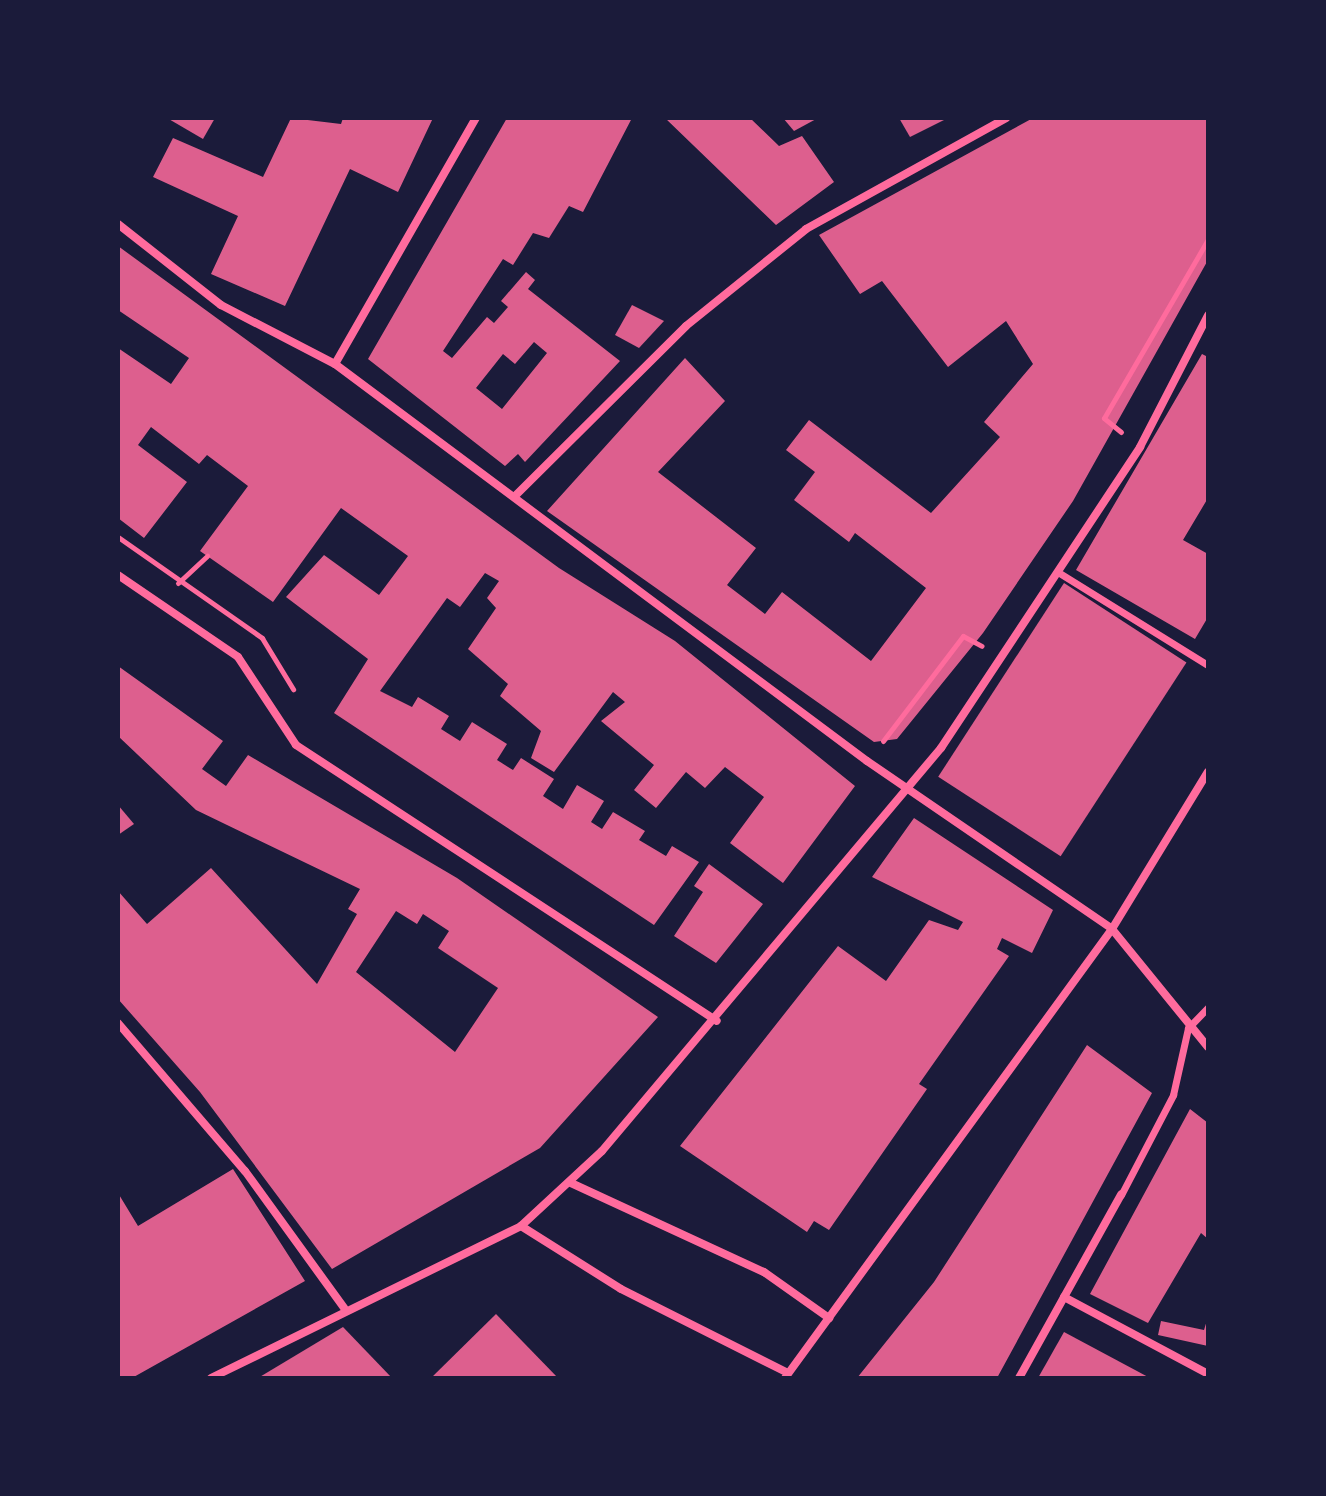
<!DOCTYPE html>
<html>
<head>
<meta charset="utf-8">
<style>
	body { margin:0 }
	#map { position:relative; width:1326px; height:1496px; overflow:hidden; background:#1b1b3a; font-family:Georgia,serif }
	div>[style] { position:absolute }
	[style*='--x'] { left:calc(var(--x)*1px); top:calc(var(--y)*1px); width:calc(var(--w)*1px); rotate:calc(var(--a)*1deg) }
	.building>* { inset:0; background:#dd5f8e; transform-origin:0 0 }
	.path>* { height:5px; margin:-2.5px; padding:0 2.5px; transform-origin:2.5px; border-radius:2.5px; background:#ff6b9d }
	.pedestrian>* { height:7px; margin:-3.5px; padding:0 3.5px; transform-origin:3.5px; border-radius:3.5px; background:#ff6b9d }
	.minor>* { height:8px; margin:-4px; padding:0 4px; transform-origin:4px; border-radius:4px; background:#ff6b9d }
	span { translate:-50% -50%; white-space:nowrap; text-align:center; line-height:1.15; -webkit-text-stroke:6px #1b1b3a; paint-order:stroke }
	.frame { position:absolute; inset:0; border:120px solid #1b1b3a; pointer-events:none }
</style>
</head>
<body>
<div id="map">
	<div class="building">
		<i style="clip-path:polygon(167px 118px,215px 118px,203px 139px)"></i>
		<i style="clip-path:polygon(291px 118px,341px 124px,343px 118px,433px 118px,398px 192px,350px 169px,285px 306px,211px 274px,238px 216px,153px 177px,173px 138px,263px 177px)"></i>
		<i style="clip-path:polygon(evenodd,507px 118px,632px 118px,583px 212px,569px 206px,549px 238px,533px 233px,513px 265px,503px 259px,443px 351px,452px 358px,487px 317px,494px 323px,508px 307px,501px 301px,526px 272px,535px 280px,528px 289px,620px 361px,525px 462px,518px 454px,505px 466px,368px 359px,507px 118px,534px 342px,547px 353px,502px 409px,476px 388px,503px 354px,515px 364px,534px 342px)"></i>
		<i style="clip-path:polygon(665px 118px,750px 118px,779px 146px,802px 136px,834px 182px,776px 225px)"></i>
		<i style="clip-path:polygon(783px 118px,818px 118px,794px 131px)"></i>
		<i style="clip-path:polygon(899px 118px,948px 118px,910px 137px)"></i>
		<i style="clip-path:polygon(1033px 118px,1208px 118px,1208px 260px,1073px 501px,983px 633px,897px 739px,874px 742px,547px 511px,685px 358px,725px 401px,658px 472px,756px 548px,727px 585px,765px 614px,782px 592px,871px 661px,926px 588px,855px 533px,849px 542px,794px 500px,815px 472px,786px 450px,809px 420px,931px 513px,1000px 437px,984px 422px,1033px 364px,1006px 321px,948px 367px,882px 281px,860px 294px,819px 235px)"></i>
		<i style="clip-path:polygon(118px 246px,559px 568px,675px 641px,855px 786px,783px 883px,730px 843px,764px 797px,725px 767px,705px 788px,686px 772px,656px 808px,634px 790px,654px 765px,601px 721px,625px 702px,613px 692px,554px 772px,531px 758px,541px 731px,500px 696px,508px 684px,468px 649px,496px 608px,487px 598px,499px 581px,485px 573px,460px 607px,447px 598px,380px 691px,412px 707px,418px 697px,449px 716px,441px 729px,460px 741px,472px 722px,507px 744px,497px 760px,513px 770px,521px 758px,554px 779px,543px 796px,563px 809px,577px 785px,604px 801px,591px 822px,602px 829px,613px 812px,645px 831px,639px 840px,666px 856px,672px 846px,699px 862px,654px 925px,334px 713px,368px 659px,286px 597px,324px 555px,379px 595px,408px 556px,341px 508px,273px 602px,200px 551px,248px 486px,207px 455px,199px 464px,151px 427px,138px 445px,187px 482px,144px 538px,118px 518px,118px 348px,171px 384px,189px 358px,118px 310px)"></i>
		<i style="clip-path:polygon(632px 305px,664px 321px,639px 348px,615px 335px)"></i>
		<i style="clip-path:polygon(1202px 354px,1208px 357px,1208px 498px,1183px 540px,1208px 554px,1208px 617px,1195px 639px,1076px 570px)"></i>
		<i style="left:1064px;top:583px;width:146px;height:231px;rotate:33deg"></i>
		<i style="clip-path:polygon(evenodd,118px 666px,223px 741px,202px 769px,226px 786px,248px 755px,457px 878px,658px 1017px,540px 1148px,332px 1269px,200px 1092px,118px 999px,118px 891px,147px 924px,211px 868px,317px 984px,357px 914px,348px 909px,360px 889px,196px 810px,118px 736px,118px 666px,396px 911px,417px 924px,423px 914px,449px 931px,438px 948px,498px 988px,455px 1052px,356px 972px,396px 911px)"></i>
		<i style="clip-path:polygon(118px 805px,134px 824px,118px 835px)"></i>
		<i style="clip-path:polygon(914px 818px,1053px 910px,1032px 953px,1002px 938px,997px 949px,1009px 956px,919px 1084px,927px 1089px,829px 1230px,814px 1221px,807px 1232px,680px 1146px,838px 946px,886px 981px,929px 920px,958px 930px,963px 922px,872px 877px)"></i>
		<i style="clip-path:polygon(709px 864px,763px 904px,716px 963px,674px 936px,703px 892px,694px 886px)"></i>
		<i style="clip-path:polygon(1087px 1045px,1152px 1093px,997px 1378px,857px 1378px,934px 1282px)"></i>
		<i style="clip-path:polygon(1190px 1109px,1208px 1123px,1208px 1239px,1201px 1233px,1148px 1323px,1090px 1294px)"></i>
		<i style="clip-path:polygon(233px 1169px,305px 1281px,132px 1378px,118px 1378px,118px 1193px,138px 1226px)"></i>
		<i style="clip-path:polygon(496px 1314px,558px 1378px,431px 1378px)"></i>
		<i style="clip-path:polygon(1208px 1317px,1208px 1346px,1158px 1335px,1161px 1321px,1204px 1330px)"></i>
		<i style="clip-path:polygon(343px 1327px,392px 1378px,258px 1378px)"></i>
		<i style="clip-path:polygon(1064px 1332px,1150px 1378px,1038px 1378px)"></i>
	</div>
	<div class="path">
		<i style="--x:1121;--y:432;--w:22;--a:-141"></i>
		<i style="--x:1104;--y:418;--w:207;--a:-59.8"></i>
		<i style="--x:118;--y:537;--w:176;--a:35"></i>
		<i style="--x:262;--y:638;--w:60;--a:58.7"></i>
		<i style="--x:178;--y:583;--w:40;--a:-43"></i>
		<i style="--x:883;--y:741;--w:132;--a:-52.7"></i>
		<i style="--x:963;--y:636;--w:21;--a:28"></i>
	</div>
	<div class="pedestrian">
		<i style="--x:1061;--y:574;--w:173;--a:31.8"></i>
		<i style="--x:1121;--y:1195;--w:113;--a:-62.5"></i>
		<i style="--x:1173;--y:1095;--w:69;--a:-77.4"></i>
		<i style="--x:1188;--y:1028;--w:29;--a:-46"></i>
	</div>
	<div class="minor">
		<i style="--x:118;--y:224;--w:131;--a:38.2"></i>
		<i style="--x:221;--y:305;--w:128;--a:27.4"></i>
		<i style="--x:335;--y:364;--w:664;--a:36.73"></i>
		<i style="--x:867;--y:761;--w:297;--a:34.4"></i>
		<i style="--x:1112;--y:929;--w:152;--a:50.9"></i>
		<i style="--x:335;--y:364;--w:284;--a:-60.2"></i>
		<i style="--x:515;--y:496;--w:241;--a:-44.8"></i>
		<i style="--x:686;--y:326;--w:154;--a:-38.9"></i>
		<i style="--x:806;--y:229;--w:229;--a:-29"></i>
		<i style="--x:118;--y:575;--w:145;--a:34.3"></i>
		<i style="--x:238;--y:657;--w:105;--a:56.6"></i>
		<i style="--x:296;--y:745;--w:503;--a:33.25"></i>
		<i style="--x:118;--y:1023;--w:195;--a:49.4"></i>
		<i style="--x:245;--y:1171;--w:169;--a:54.1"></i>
		<i style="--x:571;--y:1183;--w:213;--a:24.8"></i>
		<i style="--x:764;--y:1272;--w:80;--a:35.3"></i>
		<i style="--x:521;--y:1226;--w:118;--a:32.2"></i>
		<i style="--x:621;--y:1289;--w:187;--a:26.7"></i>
		<i style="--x:1064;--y:1297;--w:163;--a:28.1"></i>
		<i style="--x:211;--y:1378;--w:345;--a:-26.1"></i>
		<i style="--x:521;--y:1226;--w:110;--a:-42.8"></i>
		<i style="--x:602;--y:1151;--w:527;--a:-49.93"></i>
		<i style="--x:941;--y:748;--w:361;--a:-56.5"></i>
		<i style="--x:1140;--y:447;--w:148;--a:-62.7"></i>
		<i style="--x:785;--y:1378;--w:555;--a:-53.93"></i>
		<i style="--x:1112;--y:929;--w:184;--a:-58.6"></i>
		<i style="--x:1019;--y:1378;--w:210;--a:-60.9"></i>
	</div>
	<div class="frame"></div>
</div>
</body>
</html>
